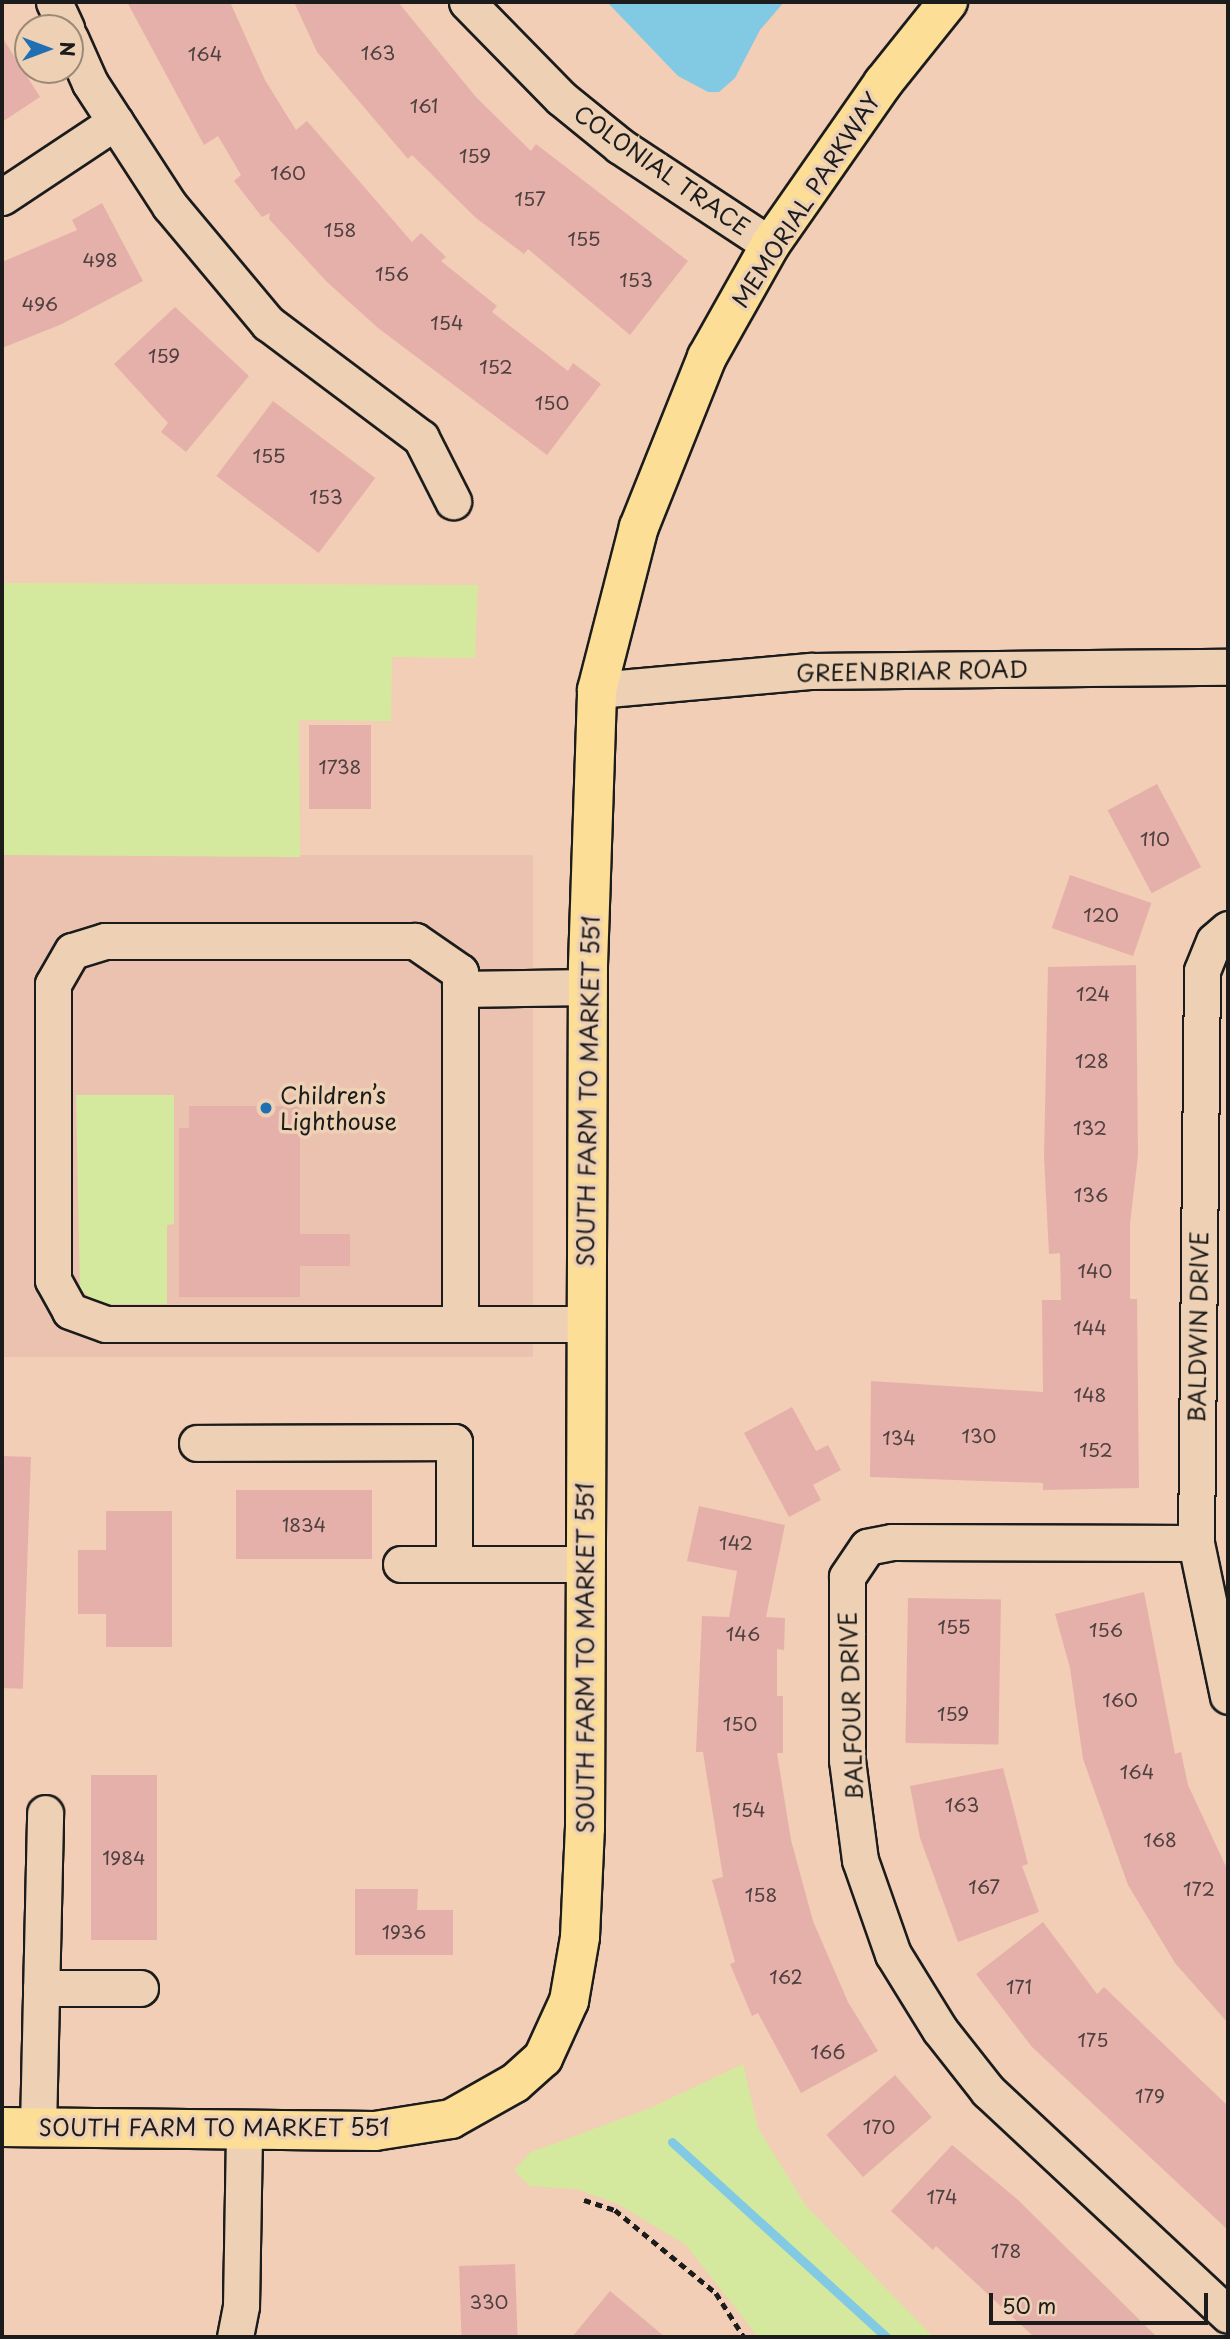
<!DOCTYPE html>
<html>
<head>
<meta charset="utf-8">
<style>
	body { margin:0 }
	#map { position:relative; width:1230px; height:2339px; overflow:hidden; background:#f1ceb5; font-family:"Playpen Sans",sans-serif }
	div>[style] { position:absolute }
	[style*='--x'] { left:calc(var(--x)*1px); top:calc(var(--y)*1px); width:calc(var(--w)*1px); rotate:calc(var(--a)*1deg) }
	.built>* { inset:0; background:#eac2af; transform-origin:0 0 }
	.green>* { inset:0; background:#d4e99d }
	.water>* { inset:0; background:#82cae3 }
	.stream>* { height:9px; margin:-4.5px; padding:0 4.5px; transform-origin:4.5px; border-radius:4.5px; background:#82cae3 }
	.building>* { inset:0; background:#e6b0aa; transform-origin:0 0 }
	.path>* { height:4.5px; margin-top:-2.25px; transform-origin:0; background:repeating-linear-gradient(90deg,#1c1c1c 0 7px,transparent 0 12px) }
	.roads { filter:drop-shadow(2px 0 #1c1c1c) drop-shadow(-2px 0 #1c1c1c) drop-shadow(0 2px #1c1c1c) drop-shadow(0 -2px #1c1c1c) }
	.minor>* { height:35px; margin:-17.5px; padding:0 17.5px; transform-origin:17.5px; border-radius:17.5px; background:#eed1b4 }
	.major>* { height:38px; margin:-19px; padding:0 19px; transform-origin:19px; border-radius:19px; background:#fdde96 }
	.dots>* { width:19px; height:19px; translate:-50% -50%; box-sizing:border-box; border:4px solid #eed1b4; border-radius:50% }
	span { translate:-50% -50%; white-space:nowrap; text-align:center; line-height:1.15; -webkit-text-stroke:7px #eed1b4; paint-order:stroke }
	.number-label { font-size:19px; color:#4e4140 }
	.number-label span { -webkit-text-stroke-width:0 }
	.street-label { font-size:23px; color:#1c1c1c }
	.poi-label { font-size:23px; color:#1c1c1c }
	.left { translate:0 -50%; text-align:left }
	.frame { position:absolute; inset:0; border:4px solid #1c1c1c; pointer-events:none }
	.north { position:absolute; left:14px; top:14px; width:70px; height:70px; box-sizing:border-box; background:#eed1b4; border:2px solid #9a8977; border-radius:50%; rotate:90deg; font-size:19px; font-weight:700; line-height:28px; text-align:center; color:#1c1c1c }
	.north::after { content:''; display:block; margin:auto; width:24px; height:32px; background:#1f6fb2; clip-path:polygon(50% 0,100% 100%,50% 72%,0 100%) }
	.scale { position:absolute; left:989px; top:2293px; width:219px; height:32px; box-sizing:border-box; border:4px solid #1c1c1c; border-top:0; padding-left:9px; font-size:21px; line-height:24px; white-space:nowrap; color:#1c1c1c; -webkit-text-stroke:5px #eed1b4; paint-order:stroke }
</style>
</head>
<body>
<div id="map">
	<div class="built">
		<i style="left:2px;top:855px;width:531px;height:502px"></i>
	</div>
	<div class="green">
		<i style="clip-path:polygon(2px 583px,478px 585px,475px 658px,392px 657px,391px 721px,299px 720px,300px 857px,2px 855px)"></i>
		<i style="clip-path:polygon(76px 1095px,174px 1095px,174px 1224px,167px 1225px,167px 1304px,98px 1304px,80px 1289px)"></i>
		<i style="clip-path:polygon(743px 2064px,758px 2128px,806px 2206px,933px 2337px,758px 2337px,686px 2245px,618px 2204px,576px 2189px,529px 2186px,514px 2170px,531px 2152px,648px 2109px)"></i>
	</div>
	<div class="water">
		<i style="clip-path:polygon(607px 2px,784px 2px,760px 30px,735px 78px,719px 92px,708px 92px,678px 76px)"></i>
	</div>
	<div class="stream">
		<i style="--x:672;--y:2142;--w:290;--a:42.3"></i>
	</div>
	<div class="building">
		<i style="clip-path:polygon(127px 2px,230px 2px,265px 80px,296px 130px,307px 121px,412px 242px,421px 233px,446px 257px,441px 261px,497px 306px,492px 312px,568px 371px,573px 363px,601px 384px,547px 455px,378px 328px,326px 281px,269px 219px,270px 213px,262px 217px,234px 181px,241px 175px,218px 136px,204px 145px)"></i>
		<i style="clip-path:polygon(294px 2px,398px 2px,476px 97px,531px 151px,536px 144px,688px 261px,630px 335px,528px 249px,524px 254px,476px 218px,412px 155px,408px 159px,317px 52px)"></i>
		<i style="clip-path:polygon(2px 37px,40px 97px,2px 122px)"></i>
		<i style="clip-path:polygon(102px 203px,143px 281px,62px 324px,2px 348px,2px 262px,77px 230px,72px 220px)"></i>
		<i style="clip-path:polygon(175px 307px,249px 376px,186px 452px,161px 432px,168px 423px,114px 364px)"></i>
		<i style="left:273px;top:401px;width:128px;height:94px;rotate:37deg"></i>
		<i style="left:309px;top:725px;width:62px;height:84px"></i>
		<i style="left:1157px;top:784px;width:94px;height:56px;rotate:62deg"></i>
		<i style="left:1070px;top:875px;width:86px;height:56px;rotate:19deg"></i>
		<i style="clip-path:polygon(1136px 965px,1138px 1155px,1130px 1224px,1130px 1299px,1137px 1299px,1139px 1488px,1043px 1490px,1043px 1483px,870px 1477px,871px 1381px,1043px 1392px,1042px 1300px,1061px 1300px,1060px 1253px,1049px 1254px,1044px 1157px,1048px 967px)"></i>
		<i style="clip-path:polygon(189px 1106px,300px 1106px,300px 1234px,350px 1234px,350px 1266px,300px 1266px,300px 1297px,179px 1297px,179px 1128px,189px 1128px)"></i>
		<i style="clip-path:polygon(792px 1407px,816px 1451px,828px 1445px,841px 1470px,813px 1485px,821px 1500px,789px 1517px,744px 1433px)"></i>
		<i style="left:2px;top:1456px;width:29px;height:232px;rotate:2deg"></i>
		<i style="left:372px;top:1490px;width:69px;height:136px;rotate:90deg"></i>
		<i style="clip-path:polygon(699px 1506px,785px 1525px,766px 1617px,785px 1618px,784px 1650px,777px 1649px,777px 1696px,783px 1696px,783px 1753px,777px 1753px,791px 1840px,813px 1921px,848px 2002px,878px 2051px,801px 2093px,758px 2013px,752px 2016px,730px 1964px,735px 1962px,712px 1880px,723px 1877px,703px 1752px,696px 1752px,702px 1616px,729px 1617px,737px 1571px,687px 1561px)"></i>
		<i style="clip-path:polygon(106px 1511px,172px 1511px,172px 1647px,106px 1647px,106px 1614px,78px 1614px,78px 1550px,106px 1550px)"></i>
		<i style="clip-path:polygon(1144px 1592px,1175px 1754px,1181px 1752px,1188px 1785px,1228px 1871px,1228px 2023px,1175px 1963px,1128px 1885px,1083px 1759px,1070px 1668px,1055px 1614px)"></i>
		<i style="left:908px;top:1598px;width:93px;height:145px;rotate:1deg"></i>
		<i style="clip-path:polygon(1003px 1768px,1028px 1864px,1022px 1866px,1039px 1912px,958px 1942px,920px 1838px,910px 1786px)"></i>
		<i style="left:91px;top:1775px;width:66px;height:165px"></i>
		<i style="clip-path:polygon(355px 1889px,418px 1889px,417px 1910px,453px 1910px,453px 1955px,355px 1955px)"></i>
		<i style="clip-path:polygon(1043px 1922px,1097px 1994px,1104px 1987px,1228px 2106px,1228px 2230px,1032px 2047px,976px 1974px)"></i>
		<i style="left:895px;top:2075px;width:56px;height:91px;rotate:49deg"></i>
		<i style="clip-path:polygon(952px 2145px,1017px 2199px,1157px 2337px,1034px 2337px,936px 2246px,933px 2250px,891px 2211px)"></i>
		<i style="left:515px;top:2264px;width:73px;height:56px;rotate:88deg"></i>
		<i style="clip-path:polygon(610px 2291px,665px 2337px,572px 2337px)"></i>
	</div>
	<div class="path">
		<i style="--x:584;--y:2200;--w:33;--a:18"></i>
		<i style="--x:615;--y:2210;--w:131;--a:39.4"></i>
		<i style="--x:716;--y:2293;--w:52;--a:57.5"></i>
	</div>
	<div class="roads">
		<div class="minor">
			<i style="--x:54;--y:2;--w:29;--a:65"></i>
			<i style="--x:467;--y:2;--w:134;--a:45.6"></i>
			<i style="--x:561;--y:98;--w:76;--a:39.1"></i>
			<i style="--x:620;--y:146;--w:180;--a:33.4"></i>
			<i style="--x:70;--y:38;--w:49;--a:66"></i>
			<i style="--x:90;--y:83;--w:147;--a:57"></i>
			<i style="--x:170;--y:206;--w:153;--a:50.1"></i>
			<i style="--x:268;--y:323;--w:191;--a:36.9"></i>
			<i style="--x:421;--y:438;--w:71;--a:63.1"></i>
			<i style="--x:2;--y:197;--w:136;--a:-33.6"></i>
			<i style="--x:597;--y:690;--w:216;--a:-5.1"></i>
			<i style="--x:812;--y:671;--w:416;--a:-0.6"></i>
			<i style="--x:1228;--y:929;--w:18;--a:139"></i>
			<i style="--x:1214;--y:941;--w:32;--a:112"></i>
			<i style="--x:1202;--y:971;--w:572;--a:90.6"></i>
			<i style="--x:1196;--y:1543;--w:156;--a:78.2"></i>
			<i style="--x:460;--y:989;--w:17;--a:-90"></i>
			<i style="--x:460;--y:972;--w:55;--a:-145.4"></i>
			<i style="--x:415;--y:941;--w:310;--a:180"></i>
			<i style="--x:105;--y:941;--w:34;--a:163"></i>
			<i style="--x:72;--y:951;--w:38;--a:120"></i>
			<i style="--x:53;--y:984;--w:296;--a:90"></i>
			<i style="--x:53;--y:1280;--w:35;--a:61"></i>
			<i style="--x:70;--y:1311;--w:38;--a:20"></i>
			<i style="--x:106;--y:1324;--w:354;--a:0"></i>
			<i style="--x:586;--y:1324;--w:126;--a:180"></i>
			<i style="--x:460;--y:1324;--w:335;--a:-90"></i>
			<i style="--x:460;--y:989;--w:128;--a:-0.9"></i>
			<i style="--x:197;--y:1443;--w:257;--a:-0.2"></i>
			<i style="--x:454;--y:1442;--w:122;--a:90"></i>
			<i style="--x:1196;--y:1543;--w:304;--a:-179.8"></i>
			<i style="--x:892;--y:1542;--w:25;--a:169"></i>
			<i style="--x:867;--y:1547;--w:36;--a:124"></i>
			<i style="--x:847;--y:1577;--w:183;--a:90"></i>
			<i style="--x:847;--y:1760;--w:101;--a:82.6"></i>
			<i style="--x:860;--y:1860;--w:100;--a:70.7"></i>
			<i style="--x:893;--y:1954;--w:89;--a:58.3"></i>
			<i style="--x:940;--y:2030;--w:78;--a:51.8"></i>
			<i style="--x:988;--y:2091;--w:328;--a:43"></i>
			<i style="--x:401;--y:1564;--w:185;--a:0"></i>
			<i style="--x:41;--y:1988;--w:99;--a:0"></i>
			<i style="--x:38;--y:2128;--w:315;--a:-88.7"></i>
			<i style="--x:235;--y:2337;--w:32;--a:-79"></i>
			<i style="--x:241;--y:2306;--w:175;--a:-89"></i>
		</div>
		<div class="major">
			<i style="--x:2;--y:2127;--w:373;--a:0.6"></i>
			<i style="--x:375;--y:2131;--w:77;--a:-9"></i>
			<i style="--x:451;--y:2119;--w:73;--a:-29.4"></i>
			<i style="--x:515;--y:2083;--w:38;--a:-42"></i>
			<i style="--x:543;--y:2058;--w:63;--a:-65.5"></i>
			<i style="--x:569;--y:2001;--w:65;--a:-80.2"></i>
			<i style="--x:580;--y:1937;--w:109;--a:-87.4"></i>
			<i style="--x:585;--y:1828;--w:863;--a:-89.8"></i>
			<i style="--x:588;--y:965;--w:275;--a:-88.1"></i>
			<i style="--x:597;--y:690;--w:168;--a:-75.6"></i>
			<i style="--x:639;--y:527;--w:183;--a:-68.2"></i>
			<i style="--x:707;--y:357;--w:129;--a:-60.6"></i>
			<i style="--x:770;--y:245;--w:198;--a:-55.1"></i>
			<i style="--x:883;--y:83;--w:104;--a:-51.3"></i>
		</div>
	</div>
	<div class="dots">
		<i style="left:266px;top:1108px;background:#1f6fb2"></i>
	</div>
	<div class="number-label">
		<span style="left:378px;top:53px">163</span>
		<span style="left:205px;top:54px">164</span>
		<span style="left:424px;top:106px">161</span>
		<span style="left:475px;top:156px">159</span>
		<span style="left:288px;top:173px">160</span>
		<span style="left:530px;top:199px">157</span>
		<span style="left:340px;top:230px">158</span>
		<span style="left:584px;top:239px">155</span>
		<span style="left:100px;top:260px">498</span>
		<span style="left:392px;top:274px">156</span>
		<span style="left:636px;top:280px">153</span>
		<span style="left:40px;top:304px">496</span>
		<span style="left:447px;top:323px">154</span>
		<span style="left:164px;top:356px">159</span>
		<span style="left:496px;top:367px">152</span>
		<span style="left:552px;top:403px">150</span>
		<span style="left:269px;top:456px">155</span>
		<span style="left:326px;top:497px">153</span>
		<span style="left:340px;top:767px">1738</span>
		<span style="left:1155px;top:839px">110</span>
		<span style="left:1101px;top:915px">120</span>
		<span style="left:1093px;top:994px">124</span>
		<span style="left:1092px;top:1061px">128</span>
		<span style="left:1090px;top:1128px">132</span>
		<span style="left:1091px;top:1195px">136</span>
		<span style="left:1095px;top:1271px">140</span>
		<span style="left:1090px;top:1328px">144</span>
		<span style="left:1090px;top:1395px">148</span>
		<span style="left:979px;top:1436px">130</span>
		<span style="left:899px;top:1438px">134</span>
		<span style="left:1096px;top:1450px">152</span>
		<span style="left:304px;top:1525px">1834</span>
		<span style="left:736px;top:1543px">142</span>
		<span style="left:954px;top:1627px">155</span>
		<span style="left:1106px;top:1630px">156</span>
		<span style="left:743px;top:1634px">146</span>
		<span style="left:1120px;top:1700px">160</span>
		<span style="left:953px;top:1714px">159</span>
		<span style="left:740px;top:1724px">150</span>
		<span style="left:1137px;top:1772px">164</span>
		<span style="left:962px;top:1805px">163</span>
		<span style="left:749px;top:1810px">154</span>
		<span style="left:1160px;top:1840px">168</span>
		<span style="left:124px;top:1858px">1984</span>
		<span style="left:984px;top:1887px">167</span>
		<span style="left:1199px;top:1889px">172</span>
		<span style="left:761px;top:1895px">158</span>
		<span style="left:404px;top:1932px">1936</span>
		<span style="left:786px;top:1977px">162</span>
		<span style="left:1019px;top:1987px">171</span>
		<span style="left:1093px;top:2040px">175</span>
		<span style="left:828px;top:2052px">166</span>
		<span style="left:1150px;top:2096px">179</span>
		<span style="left:879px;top:2127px">170</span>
		<span style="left:942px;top:2197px">174</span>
		<span style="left:1006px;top:2251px">178</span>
		<span style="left:489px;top:2302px">330</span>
	</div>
	<div class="street-label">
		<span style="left:662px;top:170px;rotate:35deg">COLONIAL TRACE</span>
		<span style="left:806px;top:200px;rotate:-57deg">MEMORIAL PARKWAY</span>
		<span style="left:912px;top:671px;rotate:-1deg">GREENBRIAR ROAD</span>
		<span style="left:588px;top:1091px;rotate:-89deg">SOUTH FARM TO MARKET 551</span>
		<span style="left:1198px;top:1327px;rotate:-89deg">BALDWIN DRIVE</span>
		<span style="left:585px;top:1658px;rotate:-90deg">SOUTH FARM TO MARKET 551</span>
		<span style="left:851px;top:1706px;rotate:-92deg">BALFOUR DRIVE</span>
		<span style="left:214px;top:2127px">SOUTH FARM TO MARKET 551</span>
	</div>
	<div class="poi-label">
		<span class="left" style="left:280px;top:1108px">Children’s<br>Lighthouse</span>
	</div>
	<div class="frame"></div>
	<div class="north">N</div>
	<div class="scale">50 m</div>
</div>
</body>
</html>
